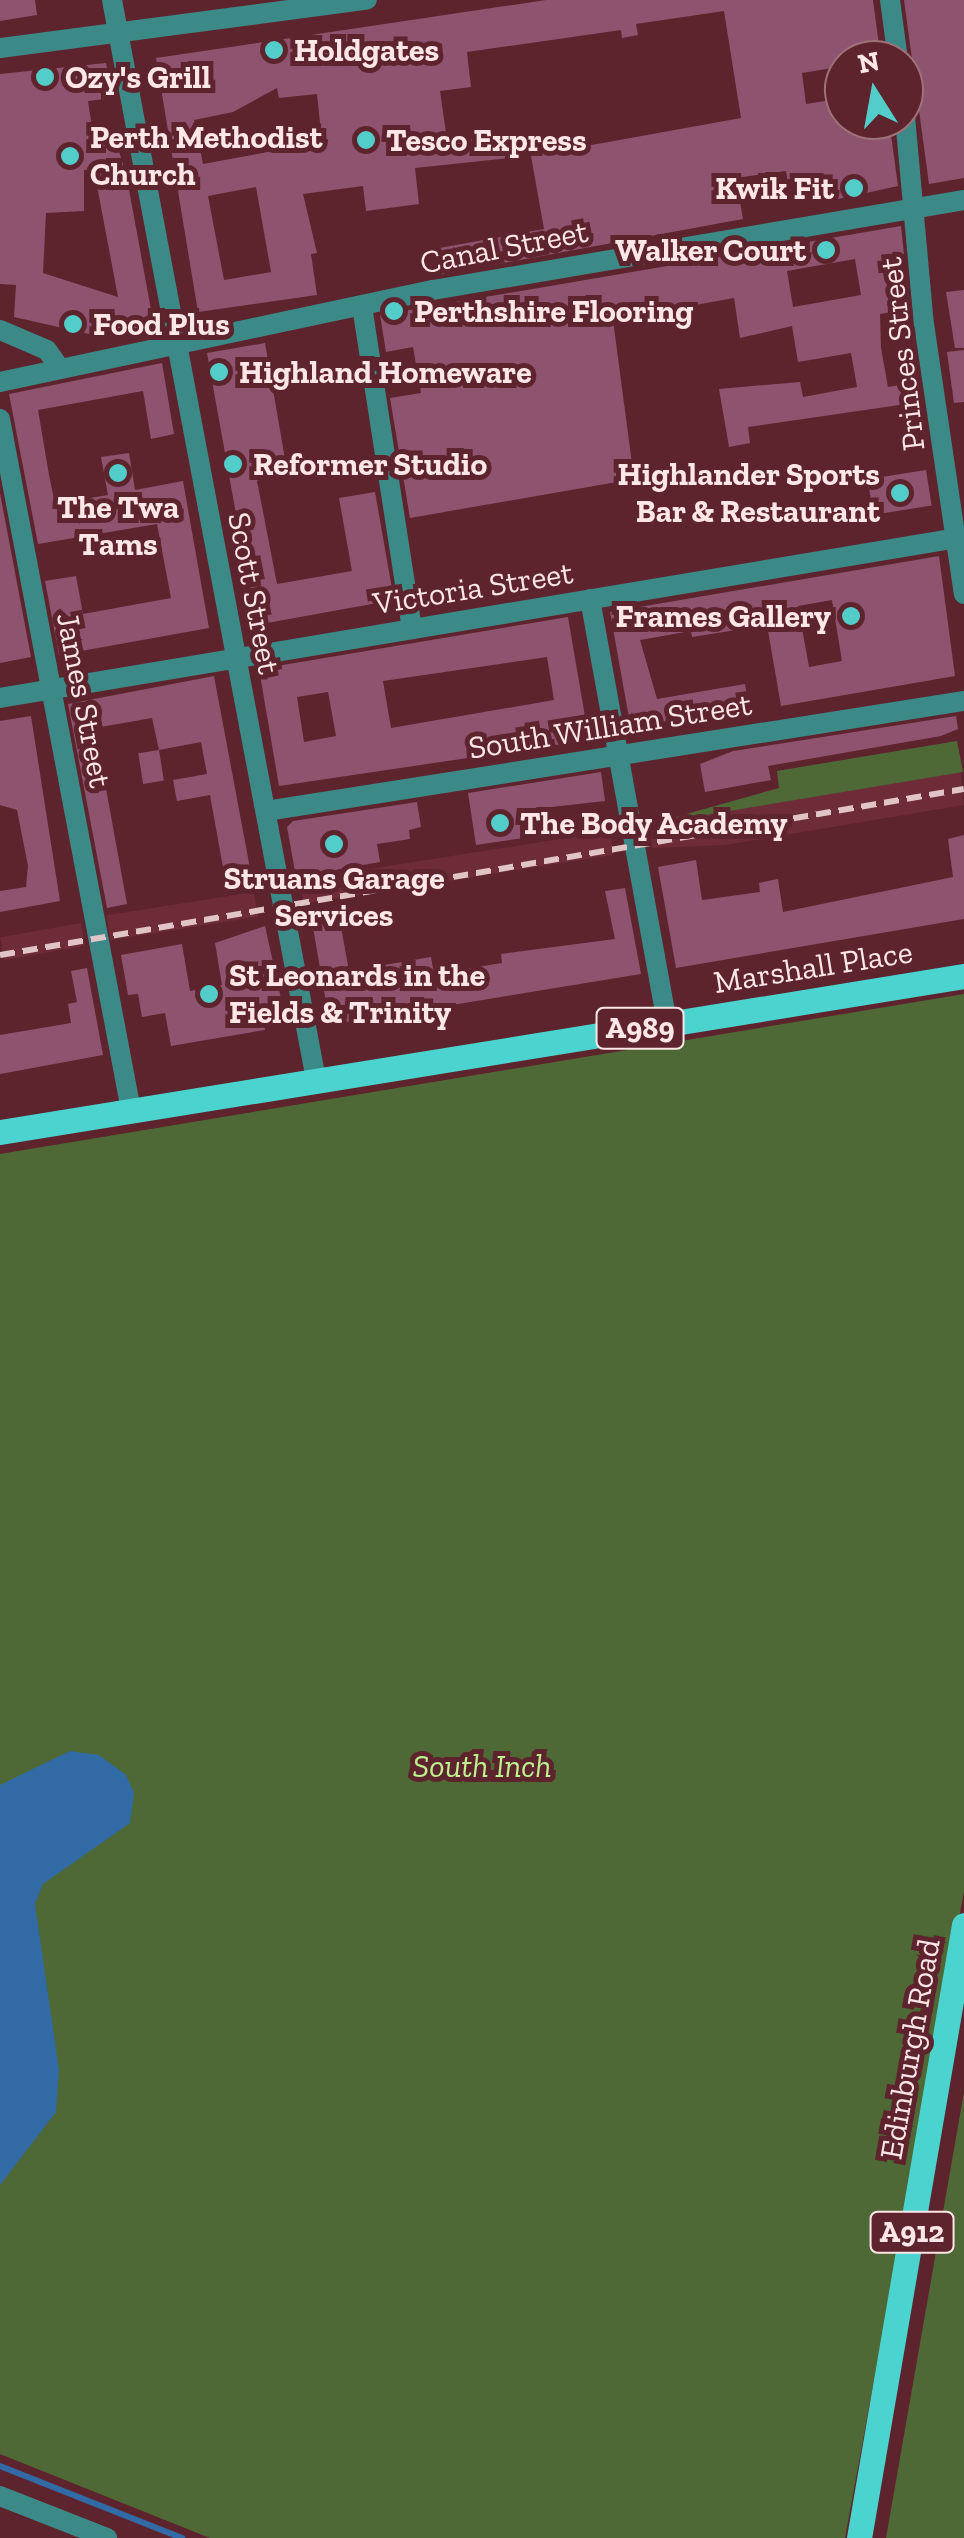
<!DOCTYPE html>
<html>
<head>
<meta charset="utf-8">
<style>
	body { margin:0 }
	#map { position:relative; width:964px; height:2538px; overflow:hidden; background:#5e242e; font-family:"Zilla Slab",serif }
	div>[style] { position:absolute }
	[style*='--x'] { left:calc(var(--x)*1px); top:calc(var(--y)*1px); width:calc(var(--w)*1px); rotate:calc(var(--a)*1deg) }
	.built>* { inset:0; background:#6d2c38; transform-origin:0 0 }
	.green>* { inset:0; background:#4e6935 }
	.water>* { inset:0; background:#326aa5 }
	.stream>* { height:6px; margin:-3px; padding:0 3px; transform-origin:3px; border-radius:3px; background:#326aa5 }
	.building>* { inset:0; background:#8e536e; transform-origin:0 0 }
	.minor>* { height:20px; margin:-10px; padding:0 10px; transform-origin:10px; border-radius:10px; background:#3c8a87 }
	.primary>* { height:25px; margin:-12.5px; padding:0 12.5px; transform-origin:12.5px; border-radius:12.5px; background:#4bd4cf }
	.rail>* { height:6px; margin-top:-3px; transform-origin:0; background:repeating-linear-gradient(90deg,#e1c4c7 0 15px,transparent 0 23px) }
	.dots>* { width:28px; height:28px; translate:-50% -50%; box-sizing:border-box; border:5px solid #5e242e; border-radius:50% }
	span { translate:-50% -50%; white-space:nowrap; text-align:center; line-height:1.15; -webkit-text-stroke:10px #5e242e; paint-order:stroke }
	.shield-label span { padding:2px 8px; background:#5e242e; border:2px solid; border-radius:8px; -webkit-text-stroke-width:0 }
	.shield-label { font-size:30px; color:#fde6e8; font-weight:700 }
	.poi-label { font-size:32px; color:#fde6e8; font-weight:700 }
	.left { translate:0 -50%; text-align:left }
	.right { translate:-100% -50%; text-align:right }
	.street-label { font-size:32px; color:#fde6e8 }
	.park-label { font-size:32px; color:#bdf38e; font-style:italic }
	.north { position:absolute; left:824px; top:40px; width:100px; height:100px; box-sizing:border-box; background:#5e242e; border:2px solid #9e7278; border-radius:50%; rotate:349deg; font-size:28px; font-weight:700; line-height:40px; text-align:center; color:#fde6e8 }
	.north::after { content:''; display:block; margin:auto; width:35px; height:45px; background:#53cdc9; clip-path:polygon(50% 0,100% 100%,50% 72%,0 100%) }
</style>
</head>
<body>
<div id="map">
	<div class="built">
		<i style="clip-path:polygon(957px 741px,964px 805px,725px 845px,652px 848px,648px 825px,779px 788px,777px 771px)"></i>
		<i style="left:610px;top:831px;width:24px;height:314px;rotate:81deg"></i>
		<i style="left:254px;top:892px;width:25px;height:149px;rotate:81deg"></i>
		<i style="left:81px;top:923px;width:23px;height:82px;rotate:80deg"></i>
	</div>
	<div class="green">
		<i style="clip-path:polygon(957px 741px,963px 772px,651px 824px,779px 788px,777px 771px)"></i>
		<i style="clip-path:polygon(964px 994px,964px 1891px,845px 2538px,210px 2538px,0 2454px,0 1154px)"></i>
		<i style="clip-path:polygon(964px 2092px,964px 2538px,886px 2538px)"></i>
	</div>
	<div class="water">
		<i style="clip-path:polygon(70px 1751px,99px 1755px,126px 1775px,134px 1793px,130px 1823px,43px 1884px,35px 1904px,59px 2070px,56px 2112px,0 2185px,0 1785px)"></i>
	</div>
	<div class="stream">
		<i style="--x:0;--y:2466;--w:196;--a:21.6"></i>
	</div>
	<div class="building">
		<i style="clip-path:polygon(0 0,35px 0,37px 15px,0 21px)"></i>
		<i style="clip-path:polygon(evenodd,546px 0,873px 0,881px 60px,802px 73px,806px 104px,844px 98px,844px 120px,889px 120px,898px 186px,820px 203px,815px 180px,788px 184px,786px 171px,736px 178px,743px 219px,438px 275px,434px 249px,544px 229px,531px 156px,741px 118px,724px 11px,636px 24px,638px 35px,622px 38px,621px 30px,467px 52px,471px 87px,440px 91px,447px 140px,508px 134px,511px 158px,415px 168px,419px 204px,366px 211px,363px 186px,303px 194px,317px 253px,311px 254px,317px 295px,198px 312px,156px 58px,546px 0,277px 88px,279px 98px,317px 94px,322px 142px,203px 164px,194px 120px,233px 112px,277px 88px,546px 0,256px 187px,271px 272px,224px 280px,208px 196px,256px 187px)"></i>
		<i style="clip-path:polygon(904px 0,964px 0,964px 178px,929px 184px)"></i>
		<i style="clip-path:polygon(evenodd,106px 63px,113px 98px,88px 101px,93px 134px,112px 130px,126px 173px,154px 326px,98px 336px,14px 317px,16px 285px,0 284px,0 74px,106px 63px,84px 170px,94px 170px,118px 297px,43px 273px,46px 213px,84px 211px,84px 170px)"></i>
		<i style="clip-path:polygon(evenodd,901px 226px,905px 264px,895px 266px,903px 310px,880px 314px,881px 348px,888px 387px,917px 382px,920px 402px,748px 427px,750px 443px,729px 447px,719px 389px,800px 382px,803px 397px,857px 387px,851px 353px,798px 362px,792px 326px,740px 338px,734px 298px,613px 320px,634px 479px,410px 518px,390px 398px,421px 393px,413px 347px,386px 352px,380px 315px,901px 226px,855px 259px,861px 295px,793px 307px,787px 271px,855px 259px)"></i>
		<i style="clip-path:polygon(964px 290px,964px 348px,955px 348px,946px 292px)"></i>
		<i style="clip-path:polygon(265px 343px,286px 465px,257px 481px,277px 584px,352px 571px,339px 498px,375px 492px,394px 600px,256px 625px,207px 353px)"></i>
		<i style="clip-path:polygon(964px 350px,964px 402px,954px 403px,947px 352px)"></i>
		<i style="clip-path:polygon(162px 363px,174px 434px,151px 439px,143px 391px,38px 410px,49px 475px,55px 504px,108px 495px,101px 457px,129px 453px,135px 490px,183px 481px,209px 628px,59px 655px,45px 581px,76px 576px,83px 614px,171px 598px,157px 524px,38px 544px,9px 394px)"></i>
		<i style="left:926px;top:470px;width:36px;height:59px;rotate:81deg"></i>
		<i style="clip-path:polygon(0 493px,31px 657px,0 663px)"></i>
		<i style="clip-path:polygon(evenodd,939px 556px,955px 676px,781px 706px,767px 625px,692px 637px,691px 631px,640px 640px,657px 699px,745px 684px,749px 709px,631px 729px,610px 612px,939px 556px,832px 600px,842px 661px,809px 667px,798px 606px,832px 600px)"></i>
		<i style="clip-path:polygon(evenodd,568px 617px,589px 740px,279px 786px,259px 669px,568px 617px,547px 657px,554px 700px,391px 728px,383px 681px,547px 657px,568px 617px,328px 692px,336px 736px,304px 742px,297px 697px,328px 692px)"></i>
		<i style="clip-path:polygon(214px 676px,252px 879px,226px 884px,210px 795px,177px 801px,173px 780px,207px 774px,201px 742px,159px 750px,152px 718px,95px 728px,127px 904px,107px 908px,68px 704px)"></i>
		<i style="clip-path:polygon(31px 716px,60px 901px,0 912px,0 891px,26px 887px,28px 866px,17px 810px,0 805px,0 721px)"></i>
		<i style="clip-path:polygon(956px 716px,958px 729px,941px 736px,768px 766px,771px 780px,705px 792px,700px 764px,733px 751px)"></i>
		<i style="left:159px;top:750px;width:31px;height:21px;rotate:81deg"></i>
		<i style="clip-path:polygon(601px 772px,605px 801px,525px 810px,530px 837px,476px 845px,468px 793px)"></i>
		<i style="clip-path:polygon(417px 802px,421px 827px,409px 830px,410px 839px,377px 844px,380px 862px,296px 877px,287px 827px,293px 821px)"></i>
		<i style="clip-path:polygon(964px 835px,964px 919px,676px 968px,658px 867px,696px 860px,702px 900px,760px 892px,759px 883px,778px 879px,783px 912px,953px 877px,948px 839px)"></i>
		<i style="clip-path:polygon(625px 888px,641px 974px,330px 1025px,312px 922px,339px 916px,349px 971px,431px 957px,434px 974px,502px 963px,501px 954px,615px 939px,605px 891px)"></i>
		<i style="clip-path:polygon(265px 926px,284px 1012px,263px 1015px,265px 1030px,171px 1046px,165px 1013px,142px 1017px,138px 994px,128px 995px,121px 955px,182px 944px,190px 991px,222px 985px,215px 943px)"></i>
		<i style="clip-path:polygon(87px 968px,103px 1055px,0 1074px,0 1035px,71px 1023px,68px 1004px,77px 1002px,71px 971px)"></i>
	</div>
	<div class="minor">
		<i style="--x:112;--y:0;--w:1099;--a:79.3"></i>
		<i style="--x:890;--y:0;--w:61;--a:82.4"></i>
		<i style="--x:0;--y:48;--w:370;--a:-7.5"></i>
		<i style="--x:904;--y:106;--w:219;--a:84.8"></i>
		<i style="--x:924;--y:324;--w:273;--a:81.6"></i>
		<i style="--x:362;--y:306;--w:327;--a:81.2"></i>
		<i style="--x:0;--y:330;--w:51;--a:23.1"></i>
		<i style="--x:47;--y:350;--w:19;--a:55"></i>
		<i style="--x:0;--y:382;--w:443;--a:-12"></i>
		<i style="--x:433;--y:290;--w:539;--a:-9.62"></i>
		<i style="--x:0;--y:419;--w:703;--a:79.27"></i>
		<i style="--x:590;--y:599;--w:432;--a:79.7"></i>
		<i style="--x:0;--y:698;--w:970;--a:-9.49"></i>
		<i style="--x:266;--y:811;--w:707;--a:-8.96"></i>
		<i style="--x:0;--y:2496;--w:115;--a:21.4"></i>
	</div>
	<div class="primary">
		<i style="--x:0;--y:1132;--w:977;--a:-9.19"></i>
		<i style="--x:859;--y:2538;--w:622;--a:-80.28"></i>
	</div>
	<div class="rail">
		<i style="--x:0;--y:955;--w:978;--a:-9.77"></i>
	</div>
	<div class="dots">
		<i style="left:274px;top:50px;background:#53cdc9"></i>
		<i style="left:45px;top:77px;background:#53cdc9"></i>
		<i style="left:366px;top:140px;background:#53cdc9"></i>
		<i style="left:70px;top:156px;background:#53cdc9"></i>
		<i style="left:854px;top:188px;background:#53cdc9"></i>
		<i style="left:826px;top:250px;background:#53cdc9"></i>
		<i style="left:394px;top:311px;background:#53cdc9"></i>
		<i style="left:73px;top:324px;background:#53cdc9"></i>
		<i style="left:219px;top:372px;background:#53cdc9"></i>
		<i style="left:233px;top:464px;background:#53cdc9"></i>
		<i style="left:118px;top:473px;background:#53cdc9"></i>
		<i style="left:900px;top:493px;background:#53cdc9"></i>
		<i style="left:851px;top:616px;background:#53cdc9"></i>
		<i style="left:500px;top:823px;background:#53cdc9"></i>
		<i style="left:334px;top:844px;background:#53cdc9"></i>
		<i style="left:209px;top:994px;background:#53cdc9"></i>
	</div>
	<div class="shield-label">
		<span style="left:640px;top:1028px">A989</span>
		<span style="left:912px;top:2232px">A912</span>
	</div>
	<div class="poi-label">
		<span class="left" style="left:294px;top:50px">Holdgates</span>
		<span class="left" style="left:65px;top:77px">Ozy's Grill</span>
		<span class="left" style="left:90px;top:156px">Perth Methodist<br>Church</span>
		<span class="left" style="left:386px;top:140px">Tesco Express</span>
		<span class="right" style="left:834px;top:188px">Kwik Fit</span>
		<span class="right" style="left:806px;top:250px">Walker Court</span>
		<span class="left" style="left:414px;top:311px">Perthshire Flooring</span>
		<span class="left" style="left:93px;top:324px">Food Plus</span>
		<span class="left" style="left:239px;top:372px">Highland Homeware</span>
		<span class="left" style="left:253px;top:464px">Reformer Studio</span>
		<span class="right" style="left:880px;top:493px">Highlander Sports<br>Bar &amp; Restaurant</span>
		<span style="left:118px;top:526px">The Twa<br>Tams</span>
		<span class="right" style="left:831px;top:616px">Frames Gallery</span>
		<span class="left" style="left:520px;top:823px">The Body Academy</span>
		<span style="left:334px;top:897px">Struans Garage<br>Services</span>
		<span class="left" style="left:229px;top:994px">St Leonards in the<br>Fields &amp; Trinity</span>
	</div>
	<div class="street-label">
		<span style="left:504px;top:247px;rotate:-11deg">Canal Street</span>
		<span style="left:902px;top:354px;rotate:-97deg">Princes Street</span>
		<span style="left:473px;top:588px;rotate:-9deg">Victoria Street</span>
		<span style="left:254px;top:593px;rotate:79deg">Scott Street</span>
		<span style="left:84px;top:700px;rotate:79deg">James Street</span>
		<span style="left:610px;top:726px;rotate:-9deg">South William Street</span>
		<span style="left:813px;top:967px;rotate:-9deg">Marshall Place</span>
		<span style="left:910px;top:2049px;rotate:-80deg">Edinburgh Road</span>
	</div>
	<div class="park-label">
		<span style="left:482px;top:1766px">South Inch</span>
	</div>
	<div class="north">N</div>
</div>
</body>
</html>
